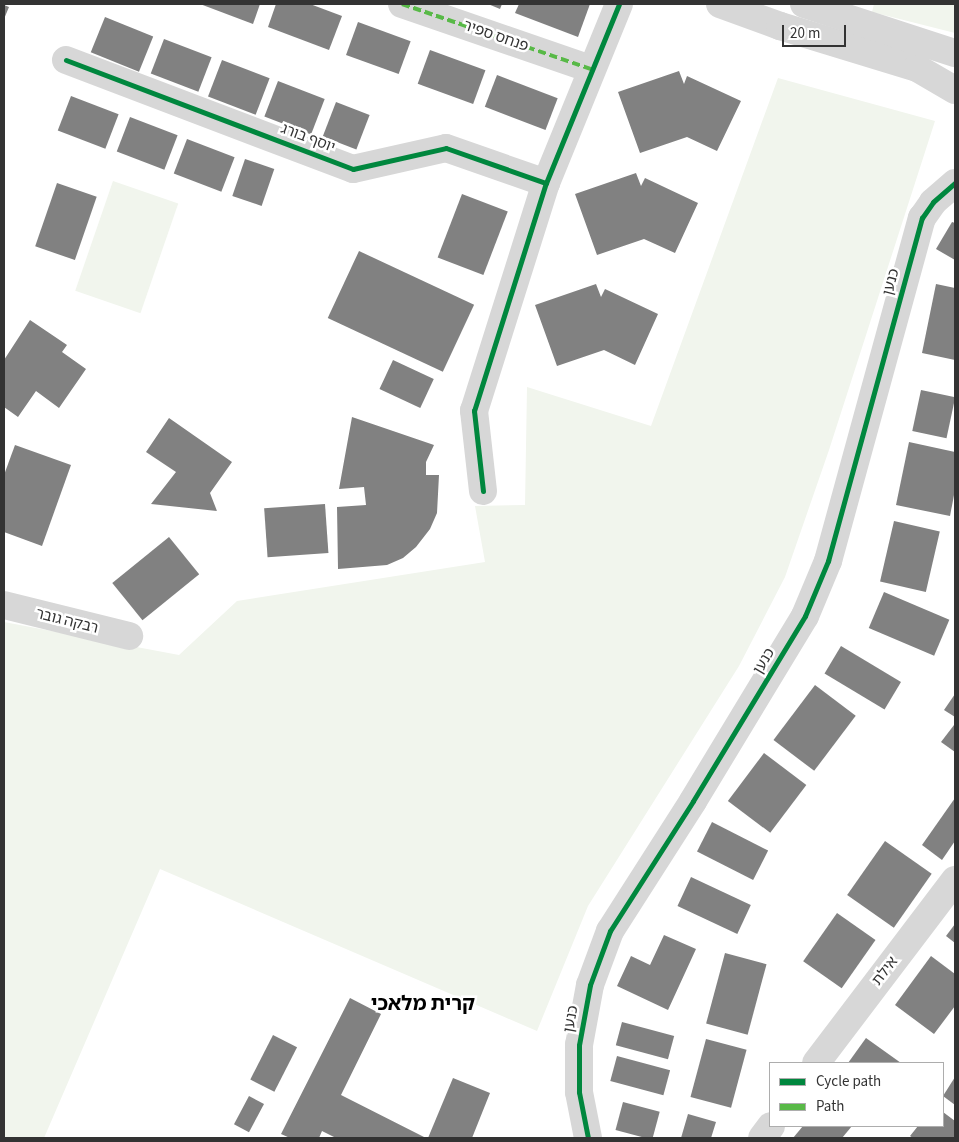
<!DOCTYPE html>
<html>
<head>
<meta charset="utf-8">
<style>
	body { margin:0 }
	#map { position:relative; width:959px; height:1142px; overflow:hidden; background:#fff; font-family:"Source Sans 3","Noto Sans Hebrew",sans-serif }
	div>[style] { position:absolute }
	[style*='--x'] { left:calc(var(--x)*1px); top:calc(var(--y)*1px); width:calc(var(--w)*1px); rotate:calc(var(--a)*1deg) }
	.green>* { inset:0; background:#f1f5ed; transform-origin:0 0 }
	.building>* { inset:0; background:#818181; transform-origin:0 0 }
	.minor>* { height:28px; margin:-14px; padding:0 14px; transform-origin:14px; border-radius:14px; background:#d7d7d7 }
	.quiet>* { height:4px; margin-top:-2px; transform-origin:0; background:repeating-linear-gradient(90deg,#58b947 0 8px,transparent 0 12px) }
	.cycleway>* { height:5px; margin:-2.5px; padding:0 2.5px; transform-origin:2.5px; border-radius:2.5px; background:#00873e }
	span { translate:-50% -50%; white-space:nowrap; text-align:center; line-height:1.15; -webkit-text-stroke:5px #fff; paint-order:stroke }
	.street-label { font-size:15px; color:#333 }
	.district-label { font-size:20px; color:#000; font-weight:700 }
	.frame { position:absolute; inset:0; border:5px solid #333; pointer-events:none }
	.legend { position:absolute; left:769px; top:1062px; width:175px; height:65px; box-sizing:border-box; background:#fff; border:1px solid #adadad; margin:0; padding:6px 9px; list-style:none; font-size:15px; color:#333 }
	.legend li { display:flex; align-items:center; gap:10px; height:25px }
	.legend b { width:25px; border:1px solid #adadad }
	.scale { position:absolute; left:782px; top:25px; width:64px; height:22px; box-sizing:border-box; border:2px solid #333; border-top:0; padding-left:6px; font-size:15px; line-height:18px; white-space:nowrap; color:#333; -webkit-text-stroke:4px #fff; paint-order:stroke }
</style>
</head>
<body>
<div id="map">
	<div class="green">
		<i style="clip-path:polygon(874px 4px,955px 4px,955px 33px,872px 12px)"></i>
		<i style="clip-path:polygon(778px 78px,935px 121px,829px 450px,785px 577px,739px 666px,588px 906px,537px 1031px,160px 869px,44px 1138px,4px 1138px,4px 622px,179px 655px,237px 601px,485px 562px,475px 506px,525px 505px,527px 387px,651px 426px)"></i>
		<i style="left:113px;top:181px;width:69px;height:116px;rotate:19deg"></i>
	</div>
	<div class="building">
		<i style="clip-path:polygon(200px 4px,260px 4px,253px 24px)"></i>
		<i style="clip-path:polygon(276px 4px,310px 4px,342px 16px,329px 50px,268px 27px)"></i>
		<i style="clip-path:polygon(488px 4px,502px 4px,500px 9px)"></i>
		<i style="clip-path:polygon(519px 4px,590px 4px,578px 37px,515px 13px)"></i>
		<i style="clip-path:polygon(4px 5px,9px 7px,4px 19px)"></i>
		<i style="left:105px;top:17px;width:52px;height:38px;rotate:22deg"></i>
		<i style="left:358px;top:22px;width:56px;height:35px;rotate:20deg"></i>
		<i style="left:164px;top:39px;width:51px;height:37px;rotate:21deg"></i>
		<i style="left:430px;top:50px;width:59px;height:36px;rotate:20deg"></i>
		<i style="left:222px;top:60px;width:51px;height:39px;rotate:21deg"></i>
		<i style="clip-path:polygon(679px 71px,684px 84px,687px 76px,741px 101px,717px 151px,687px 137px,640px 153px,618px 92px)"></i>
		<i style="left:497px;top:75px;width:65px;height:34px;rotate:21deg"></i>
		<i style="left:278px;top:81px;width:50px;height:38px;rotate:21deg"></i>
		<i style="left:71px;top:96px;width:51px;height:37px;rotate:21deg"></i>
		<i style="left:336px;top:102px;width:36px;height:37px;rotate:21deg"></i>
		<i style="left:130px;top:117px;width:51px;height:37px;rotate:21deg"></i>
		<i style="left:187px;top:139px;width:51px;height:37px;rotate:21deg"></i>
		<i style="left:245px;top:159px;width:31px;height:39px;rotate:19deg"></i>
		<i style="clip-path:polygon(636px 173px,641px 186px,645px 178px,698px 203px,675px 253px,644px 239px,597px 255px,575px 194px)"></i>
		<i style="left:57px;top:183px;width:42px;height:67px;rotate:19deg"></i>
		<i style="left:462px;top:194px;width:49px;height:68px;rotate:21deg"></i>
		<i style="clip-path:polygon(952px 222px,955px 223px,955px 260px,936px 249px)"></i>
		<i style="left:359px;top:251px;width:127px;height:74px;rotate:25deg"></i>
		<i style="clip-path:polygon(596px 284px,601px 297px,605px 289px,658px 314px,635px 365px,604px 350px,557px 366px,535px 305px)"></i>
		<i style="clip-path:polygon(936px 284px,955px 288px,955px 360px,922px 353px)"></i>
		<i style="clip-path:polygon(30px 320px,67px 345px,62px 352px,86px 369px,59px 408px,36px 391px,18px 417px,4px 407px,4px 360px)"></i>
		<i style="left:393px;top:360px;width:45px;height:32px;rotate:25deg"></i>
		<i style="left:921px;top:390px;width:35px;height:42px;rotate:12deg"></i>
		<i style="clip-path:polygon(352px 417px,434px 445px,426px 462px,426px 475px,439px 475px,437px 513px,430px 529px,416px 547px,403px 558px,387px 565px,338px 569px,337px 507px,366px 505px,364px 487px,339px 489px)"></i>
		<i style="clip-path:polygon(169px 418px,232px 462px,210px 493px,217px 511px,151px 504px,176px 472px,146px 452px)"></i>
		<i style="clip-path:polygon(909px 442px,955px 452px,955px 490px,950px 516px,896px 505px)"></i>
		<i style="clip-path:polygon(15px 445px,71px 465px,42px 546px,4px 532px,4px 475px)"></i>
		<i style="left:325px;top:504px;width:49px;height:61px;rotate:86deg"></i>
		<i style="left:894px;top:521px;width:47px;height:62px;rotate:13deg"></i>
		<i style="left:169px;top:537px;width:48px;height:73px;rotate:51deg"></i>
		<i style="left:884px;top:592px;width:71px;height:39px;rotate:23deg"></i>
		<i style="left:841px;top:646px;width:70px;height:32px;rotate:31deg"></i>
		<i style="left:815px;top:685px;width:51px;height:69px;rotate:37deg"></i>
		<i style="clip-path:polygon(955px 694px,955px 717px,944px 710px)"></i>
		<i style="clip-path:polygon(954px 725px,955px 726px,955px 752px,941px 742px)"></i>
		<i style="left:764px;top:753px;width:53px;height:60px;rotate:37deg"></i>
		<i style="clip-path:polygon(955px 798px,955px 841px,942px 860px,922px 845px)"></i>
		<i style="left:712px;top:822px;width:63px;height:33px;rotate:27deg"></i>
		<i style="left:885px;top:841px;width:57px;height:66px;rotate:35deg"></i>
		<i style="left:691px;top:877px;width:66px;height:32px;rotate:25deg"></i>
		<i style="left:837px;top:913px;width:47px;height:59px;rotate:35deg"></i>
		<i style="clip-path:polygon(955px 924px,955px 943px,946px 936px)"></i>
		<i style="clip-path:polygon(664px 935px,696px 949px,668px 1010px,617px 986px,631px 956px,650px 965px)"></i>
		<i style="left:725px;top:953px;width:43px;height:73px;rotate:15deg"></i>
		<i style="clip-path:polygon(931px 956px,955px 974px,955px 1006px,934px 1034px,895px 1005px)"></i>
		<i style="clip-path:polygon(350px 998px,381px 1014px,341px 1095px,426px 1138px,336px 1138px,322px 1131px,319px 1138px,290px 1138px,281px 1134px)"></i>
		<i style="left:622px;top:1022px;width:54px;height:24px;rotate:15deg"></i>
		<i style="left:273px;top:1035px;width:27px;height:50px;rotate:27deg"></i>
		<i style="clip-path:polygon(866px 1038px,901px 1063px,848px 1063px)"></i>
		<i style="left:706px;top:1039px;width:42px;height:60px;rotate:15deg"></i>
		<i style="left:617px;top:1056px;width:55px;height:26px;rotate:15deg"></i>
		<i style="clip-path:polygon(955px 1077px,955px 1105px,943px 1096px)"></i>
		<i style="clip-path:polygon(453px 1078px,490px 1093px,472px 1138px,428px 1138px)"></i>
		<i style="left:249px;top:1096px;width:17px;height:32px;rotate:28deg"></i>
		<i style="left:623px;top:1102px;width:38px;height:29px;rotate:15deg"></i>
		<i style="clip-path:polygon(943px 1112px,955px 1121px,955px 1138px,913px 1138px,910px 1136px,918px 1126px,943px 1126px)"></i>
		<i style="clip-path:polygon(688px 1114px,716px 1122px,711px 1138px,681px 1138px)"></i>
		<i style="clip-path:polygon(803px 1126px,852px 1126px,842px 1138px,793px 1138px)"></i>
	</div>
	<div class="minor">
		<i style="--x:402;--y:4;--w:200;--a:19"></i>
		<i style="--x:720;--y:4;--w:64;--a:20.1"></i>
		<i style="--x:780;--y:26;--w:143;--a:17"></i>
		<i style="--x:917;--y:68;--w:44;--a:30.1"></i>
		<i style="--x:804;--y:4;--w:159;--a:18"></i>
		<i style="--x:66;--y:60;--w:307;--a:20.8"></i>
		<i style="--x:353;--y:169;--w:95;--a:-12.7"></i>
		<i style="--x:446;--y:148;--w:106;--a:19.3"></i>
		<i style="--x:483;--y:491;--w:81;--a:-96.4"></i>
		<i style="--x:474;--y:411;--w:239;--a:-72.5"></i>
		<i style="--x:546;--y:183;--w:193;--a:-67.8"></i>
		<i style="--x:4;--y:605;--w:129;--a:13.9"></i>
		<i style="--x:816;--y:1063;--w:230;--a:-52.8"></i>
		<i style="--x:588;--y:1138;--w:47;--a:-101.1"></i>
		<i style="--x:579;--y:1092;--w:47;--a:-90"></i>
		<i style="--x:579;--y:1045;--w:61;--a:-79.6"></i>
		<i style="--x:590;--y:985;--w:58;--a:-69.7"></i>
		<i style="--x:610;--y:931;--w:154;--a:-57.4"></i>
		<i style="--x:693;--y:801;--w:216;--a:-58.8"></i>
		<i style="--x:805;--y:616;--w:60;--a:-67.3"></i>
		<i style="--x:828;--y:561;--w:356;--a:-74.7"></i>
		<i style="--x:922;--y:218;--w:19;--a:-55"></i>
		<i style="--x:933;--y:202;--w:29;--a:-41"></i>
		<i style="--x:762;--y:1138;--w:15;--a:-53"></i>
	</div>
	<div class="quiet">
		<i style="--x:402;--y:4;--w:200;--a:19"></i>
	</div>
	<div class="cycleway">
		<i style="--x:66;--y:60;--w:307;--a:20.8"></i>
		<i style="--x:353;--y:169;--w:95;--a:-12.7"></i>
		<i style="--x:446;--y:148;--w:106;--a:19.3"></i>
		<i style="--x:483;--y:491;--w:81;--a:-96.4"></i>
		<i style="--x:474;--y:411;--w:239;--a:-72.5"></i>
		<i style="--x:546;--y:183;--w:193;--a:-67.8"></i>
		<i style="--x:588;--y:1138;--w:47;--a:-101.1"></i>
		<i style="--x:579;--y:1092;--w:47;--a:-90"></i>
		<i style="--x:579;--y:1045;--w:61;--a:-79.6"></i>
		<i style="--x:590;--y:985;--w:58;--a:-69.7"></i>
		<i style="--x:610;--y:931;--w:154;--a:-57.4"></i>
		<i style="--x:693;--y:801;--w:216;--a:-58.8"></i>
		<i style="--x:805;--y:616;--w:60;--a:-67.3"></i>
		<i style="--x:828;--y:561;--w:356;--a:-74.7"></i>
		<i style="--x:922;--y:218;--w:19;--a:-55"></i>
		<i style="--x:933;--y:202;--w:29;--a:-41"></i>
	</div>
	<div class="street-label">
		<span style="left:496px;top:36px;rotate:19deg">פנחס ספיר</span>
		<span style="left:308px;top:138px;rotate:21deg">יוסף בורג</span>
		<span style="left:891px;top:282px;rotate:-75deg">כנען</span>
		<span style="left:67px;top:621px;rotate:14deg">רבקה גובר</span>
		<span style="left:764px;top:661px;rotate:-59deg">כנען</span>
		<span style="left:885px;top:971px;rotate:-52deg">אילת</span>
		<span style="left:571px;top:1019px;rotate:-80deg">כנען</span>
	</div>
	<div class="district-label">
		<span style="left:423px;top:1004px">קרית מלאכי</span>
	</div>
	<div class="frame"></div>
	<ul class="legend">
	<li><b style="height:6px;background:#00873e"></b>Cycle path</li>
	<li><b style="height:6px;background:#58b947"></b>Path</li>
	</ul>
	<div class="scale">20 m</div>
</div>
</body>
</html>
